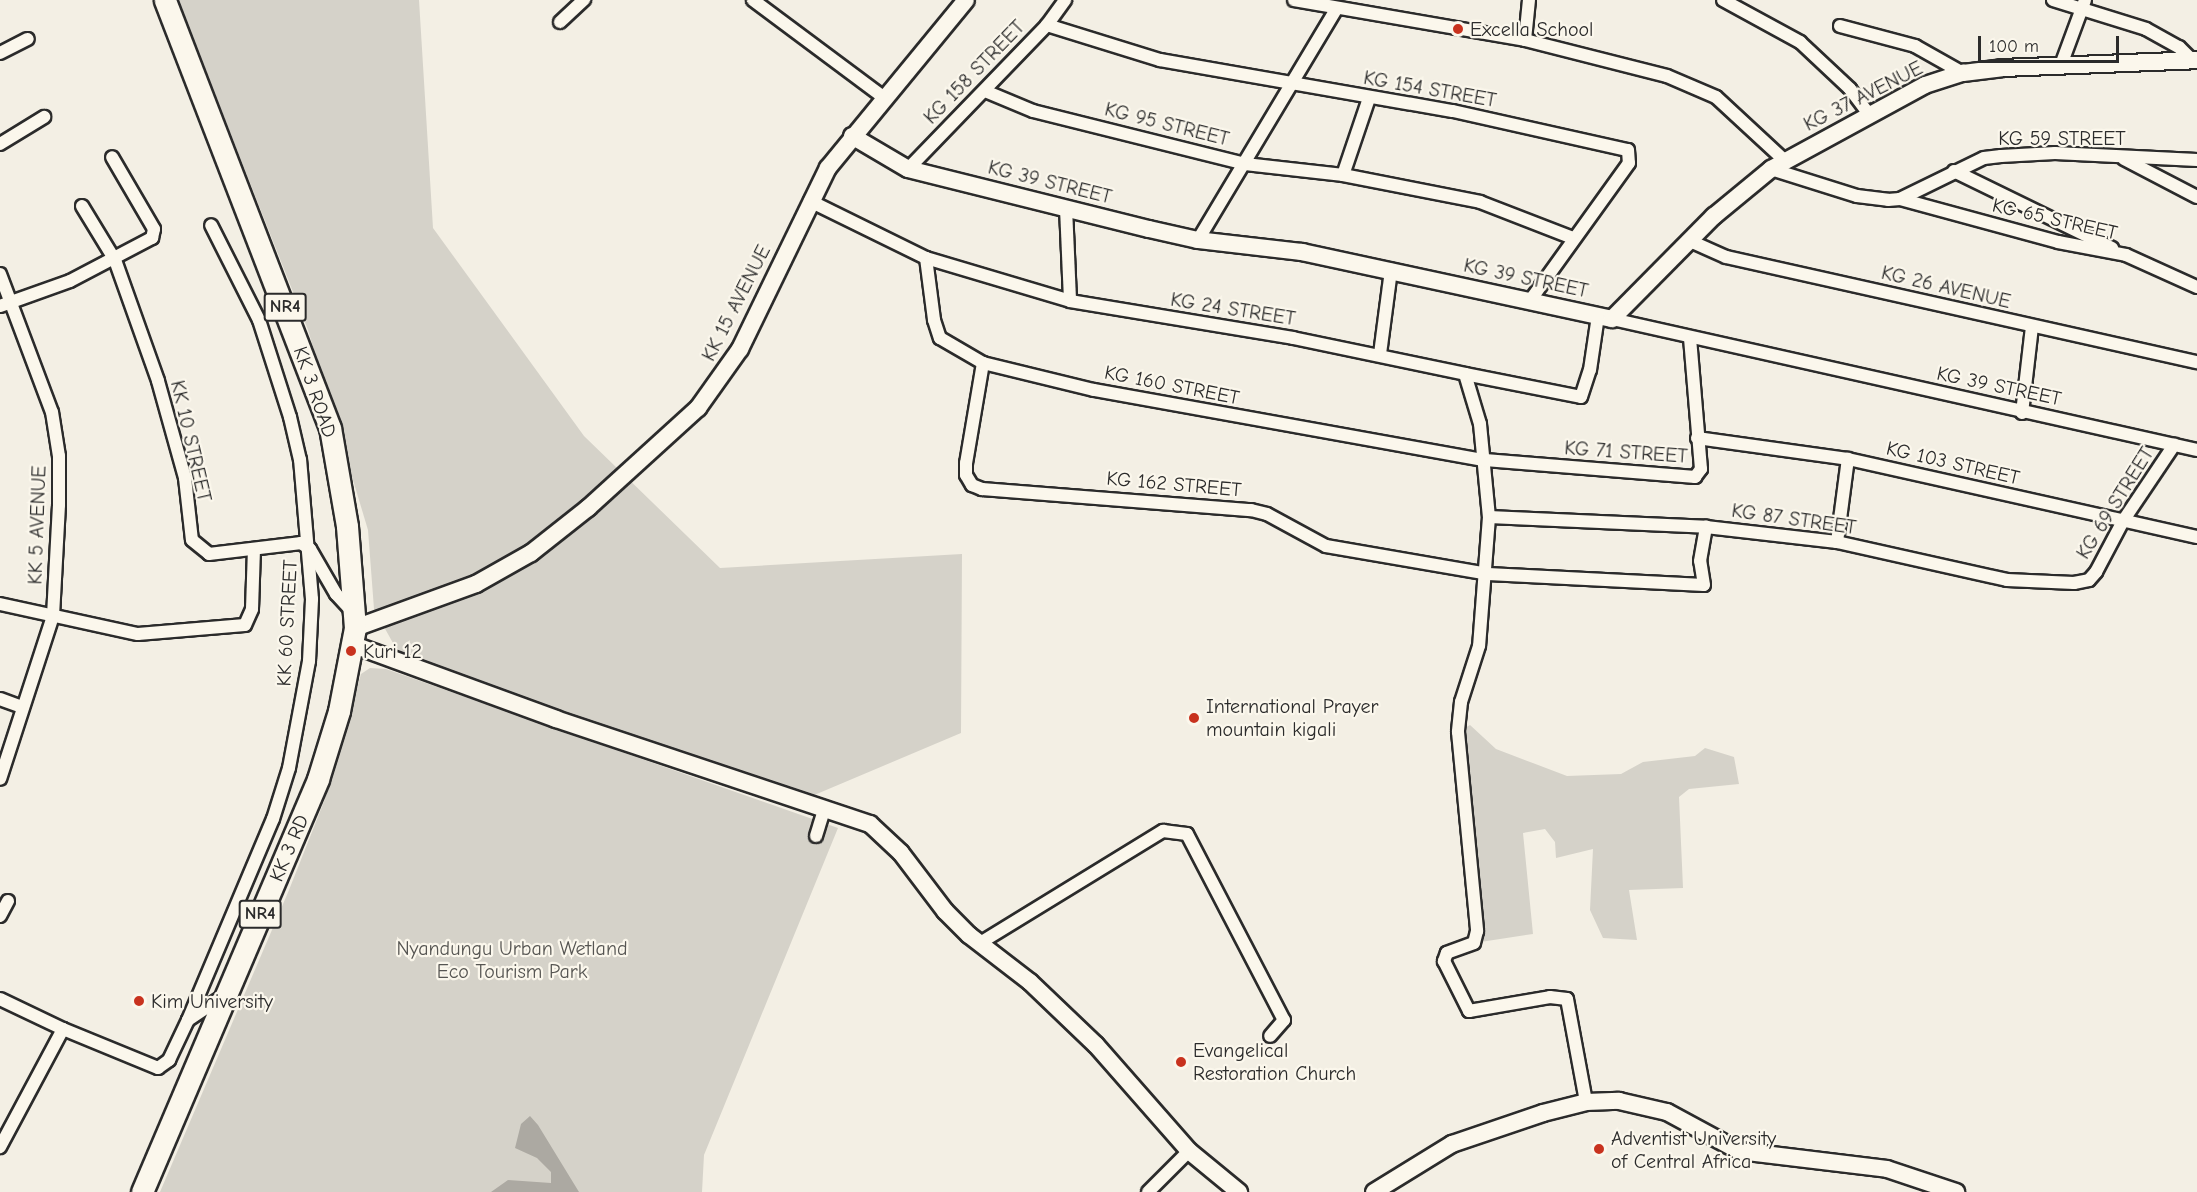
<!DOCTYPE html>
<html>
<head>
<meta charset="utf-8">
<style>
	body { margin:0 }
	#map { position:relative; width:2197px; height:1192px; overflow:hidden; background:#f3efe4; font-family:"Comic Neue",sans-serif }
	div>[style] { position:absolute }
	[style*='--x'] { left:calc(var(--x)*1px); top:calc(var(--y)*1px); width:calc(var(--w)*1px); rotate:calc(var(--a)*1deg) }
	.green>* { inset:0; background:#d5d2c9 }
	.water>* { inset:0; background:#aca9a2 }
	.roads { filter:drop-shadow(2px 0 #2b2b2b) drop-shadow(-2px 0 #2b2b2b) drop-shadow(0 2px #2b2b2b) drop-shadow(0 -2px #2b2b2b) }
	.street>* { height:12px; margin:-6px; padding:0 6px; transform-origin:6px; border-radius:6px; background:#fbf7ec }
	.secondary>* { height:16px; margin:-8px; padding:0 8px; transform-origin:8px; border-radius:8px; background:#fbf7ec }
	.highway>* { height:21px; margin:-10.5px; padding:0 10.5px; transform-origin:10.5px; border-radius:10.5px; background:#fbf7ec }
	.dots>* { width:16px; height:16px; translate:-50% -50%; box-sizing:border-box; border:3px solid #fbf7ec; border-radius:50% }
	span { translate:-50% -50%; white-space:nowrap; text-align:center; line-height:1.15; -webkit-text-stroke:4.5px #fbf7ec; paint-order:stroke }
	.shield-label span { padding:2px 4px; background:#fbf7ec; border:2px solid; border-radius:4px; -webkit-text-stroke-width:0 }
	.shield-label { font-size:18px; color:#2b2b2b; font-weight:700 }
	.poi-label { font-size:20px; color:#2b2b2b }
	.left { translate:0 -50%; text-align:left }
	.street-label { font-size:20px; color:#2b2b2b }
	.park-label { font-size:20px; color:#565552 }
	.scale { position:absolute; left:1978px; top:36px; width:141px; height:27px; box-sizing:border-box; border:3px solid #2b2b2b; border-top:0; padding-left:8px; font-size:18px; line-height:21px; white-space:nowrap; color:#2b2b2b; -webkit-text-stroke:4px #fbf7ec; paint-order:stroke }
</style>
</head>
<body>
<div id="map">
	<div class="green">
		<i style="clip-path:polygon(178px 0,419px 0,433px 228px,584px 436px,720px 568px,962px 554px,961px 733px,812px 796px,650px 743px,398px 652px,374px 609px,368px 530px,308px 330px)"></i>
		<i style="clip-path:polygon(370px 668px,386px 669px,838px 828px,704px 1155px,702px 1192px,160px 1192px,289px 890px,325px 799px,361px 674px)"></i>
		<i style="clip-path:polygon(1470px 725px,1496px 749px,1567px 776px,1621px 774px,1643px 762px,1695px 756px,1705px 748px,1734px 757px,1739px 784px,1689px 789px,1679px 797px,1683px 888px,1629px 890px,1637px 940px,1603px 938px,1590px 910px,1593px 849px,1556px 858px,1555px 842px,1545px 829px,1523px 833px,1533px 934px,1474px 943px,1458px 732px)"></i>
	</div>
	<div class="water">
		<i style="clip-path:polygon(530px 1116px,538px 1125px,579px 1192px,491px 1192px,508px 1180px,551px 1183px,551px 1172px,537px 1158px,515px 1148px,521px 1124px)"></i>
	</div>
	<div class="roads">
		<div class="street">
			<i style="--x:753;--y:0;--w:162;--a:36.7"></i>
			<i style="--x:1294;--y:0;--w:234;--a:9.8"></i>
			<i style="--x:1525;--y:40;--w:146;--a:14.2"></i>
			<i style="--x:1667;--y:76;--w:53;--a:23.2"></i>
			<i style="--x:1716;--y:97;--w:93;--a:42.8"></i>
			<i style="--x:1723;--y:0;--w:88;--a:28.6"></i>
			<i style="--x:1800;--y:42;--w:69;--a:43.2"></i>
			<i style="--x:1850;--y:89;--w:31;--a:53"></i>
			<i style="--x:2053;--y:0;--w:97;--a:17.3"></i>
			<i style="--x:2146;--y:29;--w:38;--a:29"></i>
			<i style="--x:2179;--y:47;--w:17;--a:45"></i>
			<i style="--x:560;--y:22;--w:33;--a:-43"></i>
			<i style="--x:1047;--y:25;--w:118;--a:17.2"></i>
			<i style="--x:1160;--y:60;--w:297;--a:9.9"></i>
			<i style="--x:1453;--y:111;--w:179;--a:12.6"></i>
			<i style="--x:1628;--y:150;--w:13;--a:86"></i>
			<i style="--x:1629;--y:163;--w:170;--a:125.7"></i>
			<i style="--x:1840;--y:26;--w:78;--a:14.9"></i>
			<i style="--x:1915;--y:46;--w:55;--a:29.4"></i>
			<i style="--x:1525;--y:40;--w:40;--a:-84.3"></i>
			<i style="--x:0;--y:53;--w:31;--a:-27"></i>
			<i style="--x:2061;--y:65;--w:69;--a:-69.7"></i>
			<i style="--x:985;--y:91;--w:52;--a:22.6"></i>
			<i style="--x:1033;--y:111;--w:219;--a:14"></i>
			<i style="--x:1245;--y:164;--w:99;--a:6.4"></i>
			<i style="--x:1343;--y:175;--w:140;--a:11.1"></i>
			<i style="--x:1480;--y:202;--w:100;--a:21.2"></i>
			<i style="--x:0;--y:144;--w:52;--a:-31.5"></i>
			<i style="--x:2124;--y:159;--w:82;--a:27.5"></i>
			<i style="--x:908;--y:169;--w:200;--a:-46"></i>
			<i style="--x:1047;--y:25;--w:31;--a:-54"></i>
			<i style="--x:1771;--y:169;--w:90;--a:17.4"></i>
			<i style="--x:1857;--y:196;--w:31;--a:7"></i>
			<i style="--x:1888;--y:200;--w:12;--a:-5"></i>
			<i style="--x:1900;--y:199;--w:93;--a:-26"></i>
			<i style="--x:1984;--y:158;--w:17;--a:-7"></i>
			<i style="--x:2001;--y:156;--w:54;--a:-3.2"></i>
			<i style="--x:2055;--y:153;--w:142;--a:2.8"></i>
			<i style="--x:1954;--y:171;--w:176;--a:26"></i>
			<i style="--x:1343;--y:175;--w:81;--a:-71.3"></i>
			<i style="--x:1900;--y:199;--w:164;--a:15.2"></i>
			<i style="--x:2058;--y:242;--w:69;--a:10.8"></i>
			<i style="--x:2126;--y:255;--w:78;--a:24.3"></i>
			<i style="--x:810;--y:201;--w:129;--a:26.2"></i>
			<i style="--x:926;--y:258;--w:150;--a:16.6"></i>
			<i style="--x:1070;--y:301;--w:226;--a:9.4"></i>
			<i style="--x:1293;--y:338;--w:176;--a:11.8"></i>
			<i style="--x:1465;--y:374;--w:52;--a:73.3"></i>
			<i style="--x:1480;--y:424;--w:93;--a:84.5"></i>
			<i style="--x:1489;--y:517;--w:129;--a:94.4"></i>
			<i style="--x:1479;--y:646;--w:59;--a:107.8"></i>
			<i style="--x:1461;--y:702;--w:30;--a:96"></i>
			<i style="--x:1458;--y:732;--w:200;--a:84.5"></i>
			<i style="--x:1477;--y:931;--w:12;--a:104"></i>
			<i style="--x:1474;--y:943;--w:29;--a:160"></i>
			<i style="--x:1447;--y:953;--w:9;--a:111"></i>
			<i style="--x:1444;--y:961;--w:56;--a:63.4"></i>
			<i style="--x:1469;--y:1011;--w:82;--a:-9.8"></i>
			<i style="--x:1550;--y:997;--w:17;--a:7"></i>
			<i style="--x:1567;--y:999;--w:105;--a:79.5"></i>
			<i style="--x:82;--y:206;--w:63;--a:58.6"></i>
			<i style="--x:115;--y:260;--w:128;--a:70.4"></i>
			<i style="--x:158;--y:381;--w:101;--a:74.4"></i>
			<i style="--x:185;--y:478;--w:62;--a:83.6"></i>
			<i style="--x:192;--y:540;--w:22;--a:39"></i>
			<i style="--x:209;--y:554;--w:93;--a:-6.8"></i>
			<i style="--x:301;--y:543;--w:11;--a:34"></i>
			<i style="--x:310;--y:549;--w:52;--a:60"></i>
			<i style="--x:336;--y:594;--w:23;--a:47"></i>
			<i style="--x:1066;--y:208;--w:93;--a:87.5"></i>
			<i style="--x:1198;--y:240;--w:270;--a:-59.1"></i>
			<i style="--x:1690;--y:241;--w:39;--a:24"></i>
			<i style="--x:1726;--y:257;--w:483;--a:12.6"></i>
			<i style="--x:926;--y:258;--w:63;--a:82.6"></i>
			<i style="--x:934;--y:320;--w:19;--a:72"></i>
			<i style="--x:940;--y:338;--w:50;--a:30.2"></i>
			<i style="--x:983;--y:363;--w:114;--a:13.7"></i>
			<i style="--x:1094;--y:390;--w:397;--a:10.2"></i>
			<i style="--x:1485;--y:460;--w:211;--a:4.6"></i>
			<i style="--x:1695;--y:477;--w:10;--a:-53"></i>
			<i style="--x:1701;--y:469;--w:131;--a:-94.8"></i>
			<i style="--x:0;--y:274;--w:147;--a:69.4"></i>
			<i style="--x:52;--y:412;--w:45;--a:81"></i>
			<i style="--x:59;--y:456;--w:49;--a:90"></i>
			<i style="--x:59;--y:505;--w:111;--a:93.1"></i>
			<i style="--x:53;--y:616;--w:171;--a:108"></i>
			<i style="--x:0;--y:306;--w:74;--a:-19.7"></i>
			<i style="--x:70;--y:281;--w:93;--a:-27.7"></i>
			<i style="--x:152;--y:238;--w:9;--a:-77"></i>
			<i style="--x:154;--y:229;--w:83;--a:-120.3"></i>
			<i style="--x:1612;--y:319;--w:599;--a:12.62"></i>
			<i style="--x:1380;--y:354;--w:85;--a:-82.5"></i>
			<i style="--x:983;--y:363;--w:101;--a:99.6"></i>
			<i style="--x:966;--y:463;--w:12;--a:90"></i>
			<i style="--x:966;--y:475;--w:12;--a:59"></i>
			<i style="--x:972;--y:485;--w:11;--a:22"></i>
			<i style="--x:982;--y:489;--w:270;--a:4.5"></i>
			<i style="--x:1251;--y:510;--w:16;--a:14"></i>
			<i style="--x:1267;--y:514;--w:67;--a:28.5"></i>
			<i style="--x:1326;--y:546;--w:164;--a:9.8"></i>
			<i style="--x:1488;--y:574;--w:216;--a:2.9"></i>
			<i style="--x:1704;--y:585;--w:24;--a:-99"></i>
			<i style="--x:1700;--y:561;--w:35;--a:-80"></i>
			<i style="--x:1465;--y:374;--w:118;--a:11.2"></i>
			<i style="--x:1581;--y:397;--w:28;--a:-72"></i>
			<i style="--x:1590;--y:370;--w:55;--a:-81.6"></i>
			<i style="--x:2022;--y:413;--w:87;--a:-83.4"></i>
			<i style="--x:1697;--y:438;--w:152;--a:7.9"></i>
			<i style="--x:1848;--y:459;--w:358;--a:12.6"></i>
			<i style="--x:1489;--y:517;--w:217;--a:2.6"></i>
			<i style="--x:1706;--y:527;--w:132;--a:6.5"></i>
			<i style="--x:1837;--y:542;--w:174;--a:12.6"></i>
			<i style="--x:2007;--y:580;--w:67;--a:2.6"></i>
			<i style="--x:2074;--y:583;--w:15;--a:-11"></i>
			<i style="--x:2089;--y:580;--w:11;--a:-49"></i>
			<i style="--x:2096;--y:572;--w:58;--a:-62.1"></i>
			<i style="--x:2123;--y:521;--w:92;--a:-56.1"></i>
			<i style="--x:1837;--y:542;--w:84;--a:-82.5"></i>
			<i style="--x:0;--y:604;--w:141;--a:12.3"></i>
			<i style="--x:138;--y:634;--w:107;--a:-4.8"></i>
			<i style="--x:245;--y:625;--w:17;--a:-66"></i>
			<i style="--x:252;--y:609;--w:59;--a:-88.1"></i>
			<i style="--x:0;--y:699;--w:23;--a:20"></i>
			<i style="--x:816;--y:836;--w:27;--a:-73"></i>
			<i style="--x:0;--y:916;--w:17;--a:-62"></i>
			<i style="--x:980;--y:943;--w:215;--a:-31.5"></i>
			<i style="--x:1163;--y:831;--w:24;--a:7"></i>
			<i style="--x:1187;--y:834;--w:210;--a:62.5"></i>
			<i style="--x:1284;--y:1020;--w:21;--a:131"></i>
			<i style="--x:0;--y:999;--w:70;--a:25.5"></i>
			<i style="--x:63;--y:1029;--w:134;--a:118.1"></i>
			<i style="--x:188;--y:1020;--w:218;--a:-67.1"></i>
			<i style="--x:273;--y:819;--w:53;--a:-72.6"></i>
			<i style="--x:289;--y:768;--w:109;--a:-79.4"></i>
			<i style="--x:309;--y:661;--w:62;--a:-87.2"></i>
			<i style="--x:312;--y:599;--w:140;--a:-94.9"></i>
			<i style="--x:300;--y:460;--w:44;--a:-103.1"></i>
			<i style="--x:290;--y:417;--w:102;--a:-107.7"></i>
			<i style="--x:259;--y:320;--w:106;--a:-116.8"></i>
			<i style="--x:63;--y:1029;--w:103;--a:22.3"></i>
			<i style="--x:158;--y:1068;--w:14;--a:-36"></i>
			<i style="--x:169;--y:1060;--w:44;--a:-64.6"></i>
			<i style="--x:188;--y:1020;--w:41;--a:-34.1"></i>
			<i style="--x:1148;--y:1192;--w:58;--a:-45"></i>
		</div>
		<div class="secondary">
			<i style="--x:852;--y:136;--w:65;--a:30.5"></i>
			<i style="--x:908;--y:169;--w:248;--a:14"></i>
			<i style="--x:1149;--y:229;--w:50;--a:12.7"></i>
			<i style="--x:1198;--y:240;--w:105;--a:6.6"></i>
			<i style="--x:1302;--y:252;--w:317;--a:12.2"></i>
			<i style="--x:1612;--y:319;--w:145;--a:-45.3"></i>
			<i style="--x:1714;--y:216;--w:74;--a:-39.5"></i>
			<i style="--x:1771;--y:169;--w:175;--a:-28.6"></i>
			<i style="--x:1925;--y:85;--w:40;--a:-18"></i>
			<i style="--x:1963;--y:73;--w:39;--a:-7"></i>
			<i style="--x:2002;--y:68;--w:195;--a:-2.3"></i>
			<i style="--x:355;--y:628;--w:129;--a:-20"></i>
			<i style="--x:476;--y:584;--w:63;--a:-29.4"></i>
			<i style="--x:531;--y:553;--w:73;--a:-38.3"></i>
			<i style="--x:588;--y:508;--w:149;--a:-42.3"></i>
			<i style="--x:698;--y:408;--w:72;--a:-54.6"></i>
			<i style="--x:740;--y:349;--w:201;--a:-64.1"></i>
			<i style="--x:828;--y:168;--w:217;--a:-50.6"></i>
			<i style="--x:354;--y:645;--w:215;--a:20.1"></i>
			<i style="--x:556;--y:719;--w:331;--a:18.5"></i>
			<i style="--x:870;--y:824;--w:42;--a:43.1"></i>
			<i style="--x:901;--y:853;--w:73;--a:52.8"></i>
			<i style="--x:945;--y:911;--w:34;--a:45"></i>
			<i style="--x:969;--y:935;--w:77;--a:37.6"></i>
			<i style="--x:1030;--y:982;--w:91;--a:43.7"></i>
			<i style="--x:1096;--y:1045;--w:141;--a:48.7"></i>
			<i style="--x:1189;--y:1151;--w:65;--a:39.4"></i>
			<i style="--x:1374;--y:1192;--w:92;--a:-31.6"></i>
			<i style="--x:1452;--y:1144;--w:96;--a:-18.8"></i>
			<i style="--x:1543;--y:1113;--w:44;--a:-14.3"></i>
			<i style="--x:1586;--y:1102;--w:33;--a:-2"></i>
			<i style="--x:1619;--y:1101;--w:49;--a:12.9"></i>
			<i style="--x:1667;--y:1112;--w:82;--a:28.4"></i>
			<i style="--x:1739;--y:1151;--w:149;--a:6.9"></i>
			<i style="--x:1887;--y:1169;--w:73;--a:18.4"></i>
		</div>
		<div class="highway">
			<i style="--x:142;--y:1192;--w:449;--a:-66.9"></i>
			<i style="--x:318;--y:779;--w:71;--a:-72.8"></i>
			<i style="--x:339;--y:711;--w:85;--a:-79.1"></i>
			<i style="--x:355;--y:628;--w:102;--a:-94.5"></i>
			<i style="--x:347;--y:526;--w:99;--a:-99.8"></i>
			<i style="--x:330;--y:428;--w:459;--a:-111.1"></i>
		</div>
	</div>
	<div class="dots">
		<i style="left:1458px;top:29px;background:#c8321e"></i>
		<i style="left:351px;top:651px;background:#c8321e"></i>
		<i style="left:1194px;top:718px;background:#c8321e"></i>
		<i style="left:139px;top:1001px;background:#c8321e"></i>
		<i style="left:1181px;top:1062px;background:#c8321e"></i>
		<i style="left:1599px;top:1149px;background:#c8321e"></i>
	</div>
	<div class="shield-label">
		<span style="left:285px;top:307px">NR4</span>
		<span style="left:260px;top:914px">NR4</span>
	</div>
	<div class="poi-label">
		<span class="left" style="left:1470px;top:29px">Excella School</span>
		<span class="left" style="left:363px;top:651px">Kuri 12</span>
		<span class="left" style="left:1206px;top:718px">International Prayer<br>mountain kigali</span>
		<span class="left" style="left:151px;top:1001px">Kim University</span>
		<span class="left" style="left:1193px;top:1062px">Evangelical<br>Restoration Church</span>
		<span class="left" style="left:1611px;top:1150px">Adventist University<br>of Central Africa</span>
	</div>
	<div class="street-label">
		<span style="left:974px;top:72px;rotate:-46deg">KG 158 STREET</span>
		<span style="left:1430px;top:89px;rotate:10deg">KG 154 STREET</span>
		<span style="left:1863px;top:96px;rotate:-27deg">KG 37 AVENUE</span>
		<span style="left:1167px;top:124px;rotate:14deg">KG 95 STREET</span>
		<span style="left:2062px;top:138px">KG 59 STREET</span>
		<span style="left:1050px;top:182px;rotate:14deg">KG 39 STREET</span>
		<span style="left:2055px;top:219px;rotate:13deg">KG 65 STREET</span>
		<span style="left:1526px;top:278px;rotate:12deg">KG 39 STREET</span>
		<span style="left:1946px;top:287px;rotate:13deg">KG 26 AVENUE</span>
		<span style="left:736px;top:303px;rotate:-63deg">KK 15 AVENUE</span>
		<span style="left:1233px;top:309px;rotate:9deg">KG 24 STREET</span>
		<span style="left:1172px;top:385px;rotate:11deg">KG 160 STREET</span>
		<span style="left:1999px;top:386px;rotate:12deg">KG 39 STREET</span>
		<span style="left:315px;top:392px;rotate:71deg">KK 3 ROAD</span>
		<span style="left:191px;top:441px;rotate:77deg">KK 10 STREET</span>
		<span style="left:1626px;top:452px;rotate:4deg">KG 71 STREET</span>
		<span style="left:1953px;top:463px;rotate:13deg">KG 103 STREET</span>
		<span style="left:1174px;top:484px;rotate:5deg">KG 162 STREET</span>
		<span style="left:2115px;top:503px;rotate:-58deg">KG 69 STREET</span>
		<span style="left:1794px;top:519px;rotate:8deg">KG 87 STREET</span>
		<span style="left:37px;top:525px;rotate:-88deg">KK 5 AVENUE</span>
		<span style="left:287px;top:623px;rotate:-87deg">KK 60 STREET</span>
		<span style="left:289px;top:848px;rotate:-67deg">KK 3 RD</span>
	</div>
	<div class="park-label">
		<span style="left:512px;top:960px">Nyandungu Urban Wetland<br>Eco Tourism Park</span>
	</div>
	<div class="scale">100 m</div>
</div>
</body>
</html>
